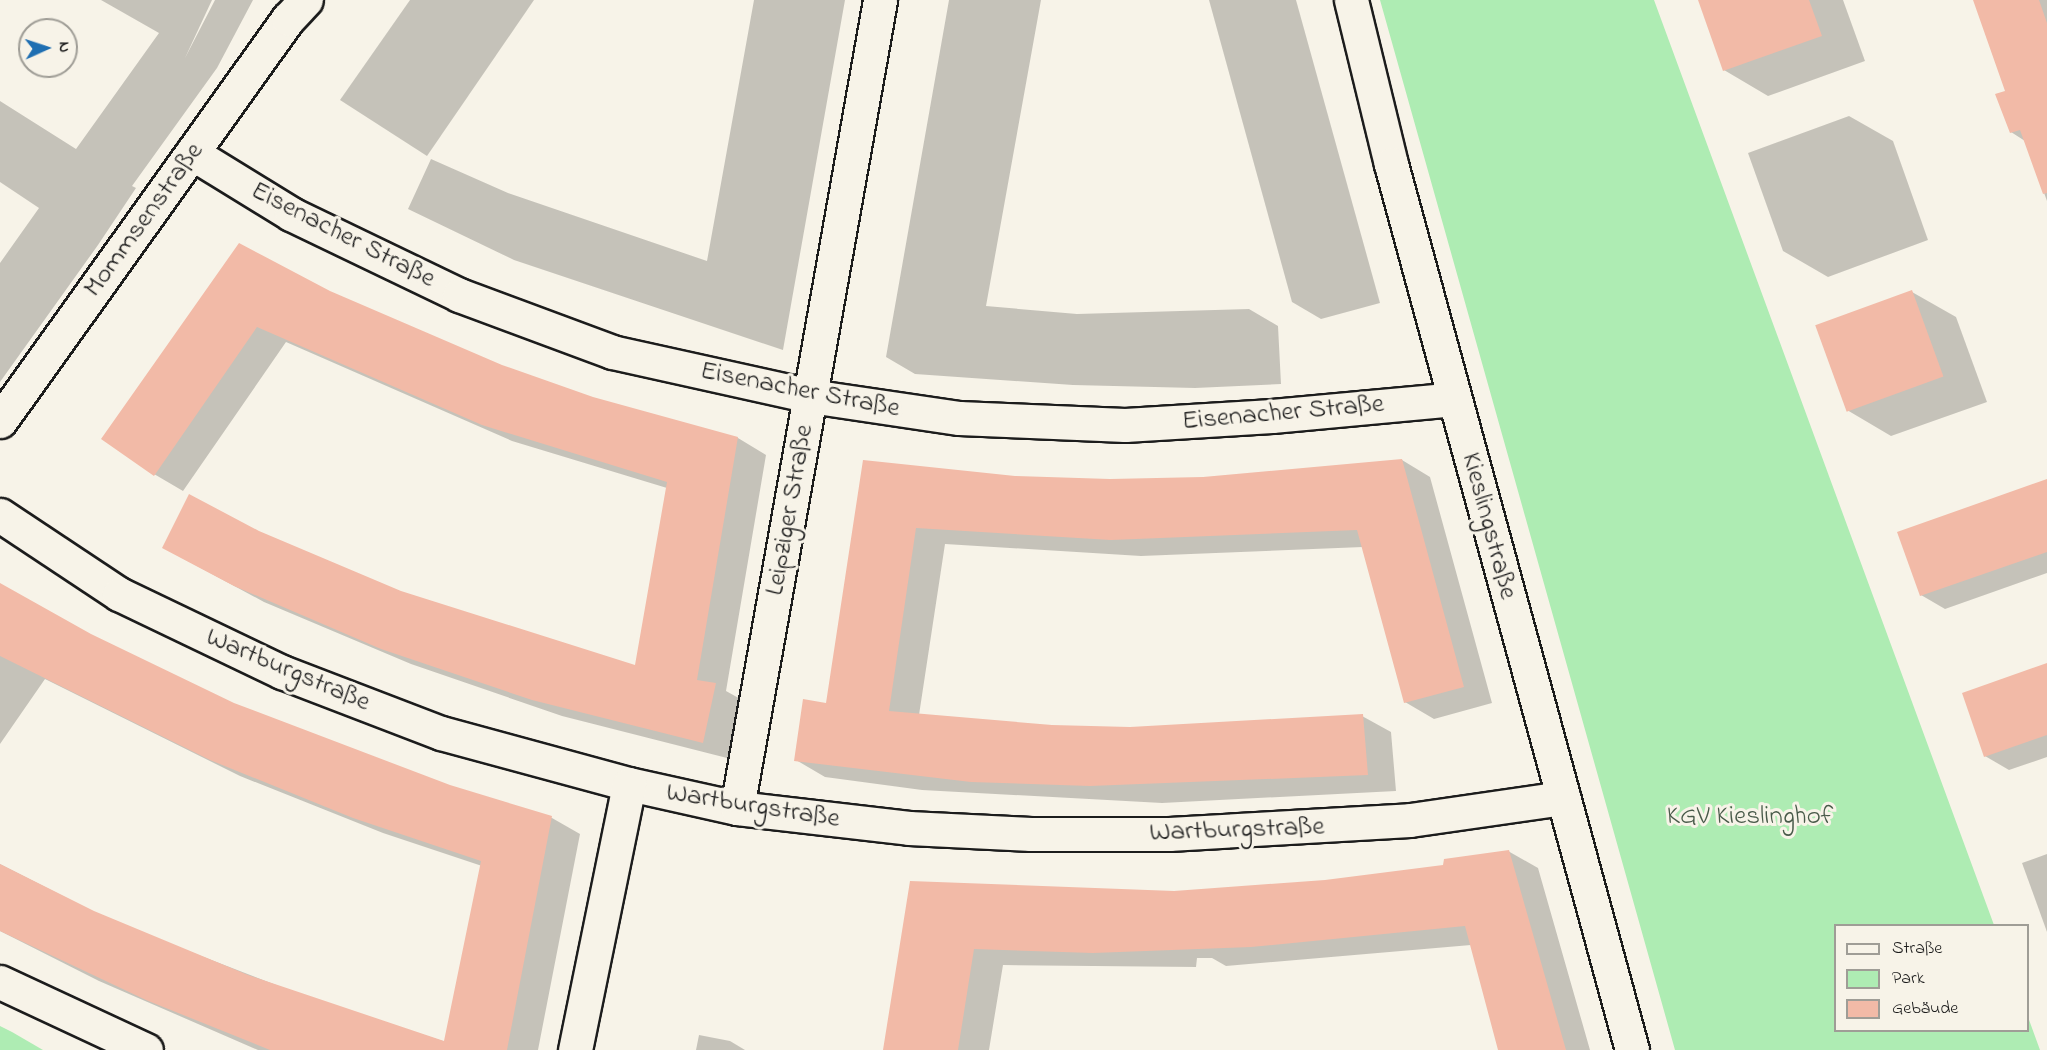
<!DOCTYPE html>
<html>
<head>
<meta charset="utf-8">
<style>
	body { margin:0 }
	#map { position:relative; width:2047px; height:1050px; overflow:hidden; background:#f7f3e8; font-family:"Indie Flower",sans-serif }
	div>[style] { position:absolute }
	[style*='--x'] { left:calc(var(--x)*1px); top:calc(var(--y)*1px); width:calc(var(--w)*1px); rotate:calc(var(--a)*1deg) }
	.green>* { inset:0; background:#aeecb3 }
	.shadow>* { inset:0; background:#0003 }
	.building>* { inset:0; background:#f2baa7; transform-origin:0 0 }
	.roads { filter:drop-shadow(2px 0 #1c1c1c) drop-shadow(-2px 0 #1c1c1c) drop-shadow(0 2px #1c1c1c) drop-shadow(0 -2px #1c1c1c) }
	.minor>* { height:33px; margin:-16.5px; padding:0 16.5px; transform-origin:16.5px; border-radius:16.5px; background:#f7f3e8 }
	span { translate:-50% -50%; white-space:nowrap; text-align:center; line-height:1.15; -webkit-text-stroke:6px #f7f3e8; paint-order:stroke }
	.street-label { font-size:27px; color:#1c1c1c }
	.park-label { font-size:27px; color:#485a49 }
	.legend { position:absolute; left:1834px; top:924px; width:195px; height:108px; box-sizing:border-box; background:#f7f3e8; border:2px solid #9f9d96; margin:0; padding:8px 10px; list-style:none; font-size:18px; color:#1c1c1c }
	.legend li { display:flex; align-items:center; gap:12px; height:30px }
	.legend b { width:30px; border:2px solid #9f9d96 }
	.north { position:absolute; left:18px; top:18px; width:60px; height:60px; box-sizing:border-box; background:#f7f3e8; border:2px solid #9f9d96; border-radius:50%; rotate:87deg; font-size:16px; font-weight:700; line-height:24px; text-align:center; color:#1c1c1c }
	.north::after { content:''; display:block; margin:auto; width:21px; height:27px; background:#1f6fb2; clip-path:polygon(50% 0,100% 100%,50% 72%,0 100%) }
</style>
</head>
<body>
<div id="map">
	<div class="green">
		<i style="clip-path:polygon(1380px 0,1654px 0,1994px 925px,1836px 926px,1836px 1030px,2028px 1030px,2028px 1017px,2040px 1050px,1675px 1050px)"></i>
		<i style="clip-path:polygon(0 1026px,12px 1032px,43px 1050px,0 1050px)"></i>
	</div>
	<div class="shadow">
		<i style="clip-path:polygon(101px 0,212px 0,185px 58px,215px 0,253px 0,217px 68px,132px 186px,136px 188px,98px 245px,0 382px,0 263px,39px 208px,0 182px,0 101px,76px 149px,159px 33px)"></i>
		<i style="clip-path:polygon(410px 0,534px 0,427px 156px,340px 100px)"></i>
		<i style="clip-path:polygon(754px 0,845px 0,783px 350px,514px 260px,408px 209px,431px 159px,508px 193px,707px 261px)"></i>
		<i style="clip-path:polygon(949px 0,1041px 0,986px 306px,1077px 314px,1249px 309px,1278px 326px,1281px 384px,1195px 388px,1073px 385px,915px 374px,886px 357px)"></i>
		<i style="clip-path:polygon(1209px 0,1296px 0,1380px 303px,1321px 319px,1292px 302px)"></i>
		<i style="clip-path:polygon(1699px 0,1843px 0,1865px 61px,1768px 96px,1724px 70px)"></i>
		<i style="clip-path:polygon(1974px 0,2047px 0,2047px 201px,2025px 141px,2011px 132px,2007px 91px)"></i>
		<i style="clip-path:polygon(1849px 116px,1893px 141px,1928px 240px,1828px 277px,1783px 251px,1748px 153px)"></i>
		<i style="clip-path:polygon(239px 245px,329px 292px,502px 367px,593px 398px,738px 438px,766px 455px,726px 691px,744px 701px,731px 759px,562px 716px,411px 664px,264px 602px,164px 548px,259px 533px,401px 592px,637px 667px,667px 488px,512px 441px,286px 342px,183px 491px,154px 474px)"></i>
		<i style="clip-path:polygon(1912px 292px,1956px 317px,1987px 402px,1891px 436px,1847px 410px)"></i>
		<i style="clip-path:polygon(1402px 460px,1430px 477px,1492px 703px,1434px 719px,1405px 702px,1363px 547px,1141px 556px,945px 544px,919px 715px,1051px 727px,1130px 728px,1362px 716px,1391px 732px,1396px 791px,1162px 803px,922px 790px,825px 777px,796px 760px,827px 705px,864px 462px,1015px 477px,1110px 481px,1203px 479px)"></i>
		<i style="clip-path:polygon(2047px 481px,2047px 573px,1945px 609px,1921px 595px)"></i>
		<i style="clip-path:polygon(0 585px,91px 635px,233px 704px,450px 787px,552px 818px,580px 834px,538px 1050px,258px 1050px,99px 981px,0 931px,0 864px,94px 912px,170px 944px,325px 1004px,446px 1042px,482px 866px,383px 833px,240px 776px,45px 679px,0 744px)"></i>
		<i style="clip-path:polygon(2047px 664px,2047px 757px,2009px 770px,1985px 756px)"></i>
		<i style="clip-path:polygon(1508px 851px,1538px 868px,1590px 1050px,1501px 1050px,1471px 945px,1226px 966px,1212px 958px,1197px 958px,1196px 967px,1003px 965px,989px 1050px,884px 1050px,911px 882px,1174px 892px,1325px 881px,1444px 866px)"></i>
		<i style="clip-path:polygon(2047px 854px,2047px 932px,2022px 863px)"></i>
		<i style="clip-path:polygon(699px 1035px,730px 1041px,745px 1050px,696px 1050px)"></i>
	</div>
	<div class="building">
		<i style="clip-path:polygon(1698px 0,1809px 0,1822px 36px,1723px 71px)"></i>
		<i style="clip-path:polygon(1973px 0,2039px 0,2047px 23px,2047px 193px,2043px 194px,2020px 130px,2010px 133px,1995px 94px,2005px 91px)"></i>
		<i style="clip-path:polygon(239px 243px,330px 291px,502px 365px,593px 397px,738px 437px,697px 680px,716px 683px,703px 743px,532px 700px,381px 649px,234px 586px,162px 548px,189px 494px,259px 531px,401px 591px,635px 665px,667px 482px,482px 425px,257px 327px,154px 476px,101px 439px)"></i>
		<i style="left:1912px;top:290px;width:92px;height:103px;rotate:70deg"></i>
		<i style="clip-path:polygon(1402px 459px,1464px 687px,1404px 703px,1357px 530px,1111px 540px,916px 528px,889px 711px,1052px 725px,1130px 727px,1363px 714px,1368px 775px,1090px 786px,971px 782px,794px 761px,803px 699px,826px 703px,863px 460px,1015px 476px,1110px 479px,1203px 477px)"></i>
		<i style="clip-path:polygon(2047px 479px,2047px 552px,1920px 596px,1897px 532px)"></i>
		<i style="clip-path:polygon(0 583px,91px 634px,234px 703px,450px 785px,552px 816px,507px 1050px,270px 1050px,146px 1000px,0 931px,0 864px,94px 911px,248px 975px,444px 1041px,481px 861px,353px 818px,210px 760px,0 656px)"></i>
		<i style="clip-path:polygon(2047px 663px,2047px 735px,1984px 757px,1962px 693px)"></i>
		<i style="clip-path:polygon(1509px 850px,1566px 1050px,1498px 1050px,1465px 926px,1251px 947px,1093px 953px,974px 949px,958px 1050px,883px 1050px,910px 881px,1174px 891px,1325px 880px,1443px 865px,1444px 859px)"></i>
	</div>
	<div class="roads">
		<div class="minor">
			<i style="--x:1351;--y:0;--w:169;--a:76.3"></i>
			<i style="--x:1391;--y:164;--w:918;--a:74.78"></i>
			<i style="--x:192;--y:153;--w:116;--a:31.6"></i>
			<i style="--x:291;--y:214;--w:187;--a:25.7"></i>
			<i style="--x:459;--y:295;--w:163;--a:20.4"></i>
			<i style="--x:612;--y:352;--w:203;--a:12.5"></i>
			<i style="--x:810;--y:396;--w:151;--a:8.4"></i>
			<i style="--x:959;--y:418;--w:166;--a:2.4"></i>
			<i style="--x:1125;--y:425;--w:147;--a:-3.5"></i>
			<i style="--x:1272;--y:416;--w:183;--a:-5.3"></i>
			<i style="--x:0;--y:421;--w:495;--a:-54.4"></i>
			<i style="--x:288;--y:19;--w:26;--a:-47"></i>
			<i style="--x:0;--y:515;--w:143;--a:33.6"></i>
			<i style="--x:119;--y:594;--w:181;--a:25.6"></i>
			<i style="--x:282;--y:672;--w:170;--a:21"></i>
			<i style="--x:441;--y:733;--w:195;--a:15.2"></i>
			<i style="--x:629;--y:784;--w:111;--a:12.5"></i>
			<i style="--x:737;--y:808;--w:173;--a:6.6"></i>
			<i style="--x:909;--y:828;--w:122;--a:2.8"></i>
			<i style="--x:1031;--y:834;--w:138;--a:0"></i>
			<i style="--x:1169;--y:834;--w:241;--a:-3.3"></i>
			<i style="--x:1410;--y:820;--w:155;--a:-8.2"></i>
			<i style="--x:737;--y:808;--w:821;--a:-79.96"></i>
			<i style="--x:0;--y:982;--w:161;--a:25"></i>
			<i style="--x:575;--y:1050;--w:271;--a:-78.5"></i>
		</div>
	</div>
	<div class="street-label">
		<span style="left:144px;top:220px;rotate:-54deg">Mommsenstraße</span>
		<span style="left:343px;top:235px;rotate:27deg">Eisenacher Straße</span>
		<span style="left:800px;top:390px;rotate:11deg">Eisenacher Straße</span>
		<span style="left:1283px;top:413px;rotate:-5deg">Eisenacher Straße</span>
		<span style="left:790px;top:510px;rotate:-80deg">Leipziger Straße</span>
		<span style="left:1489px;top:526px;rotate:75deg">Kieslingstraße</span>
		<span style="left:288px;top:670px;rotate:23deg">Wartburgstraße</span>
		<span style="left:753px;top:806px;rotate:9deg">Wartburgstraße</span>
		<span style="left:1237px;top:830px;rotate:-2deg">Wartburgstraße</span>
	</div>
	<div class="park-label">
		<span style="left:1750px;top:817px">KGV Kieslinghof</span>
	</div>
	<ul class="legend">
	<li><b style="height:8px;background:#f7f3e8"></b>Straße</li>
	<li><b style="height:16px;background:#aeecb3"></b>Park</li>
	<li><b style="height:16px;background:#f2baa7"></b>Gebäude</li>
	</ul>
	<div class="north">N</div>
</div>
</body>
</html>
